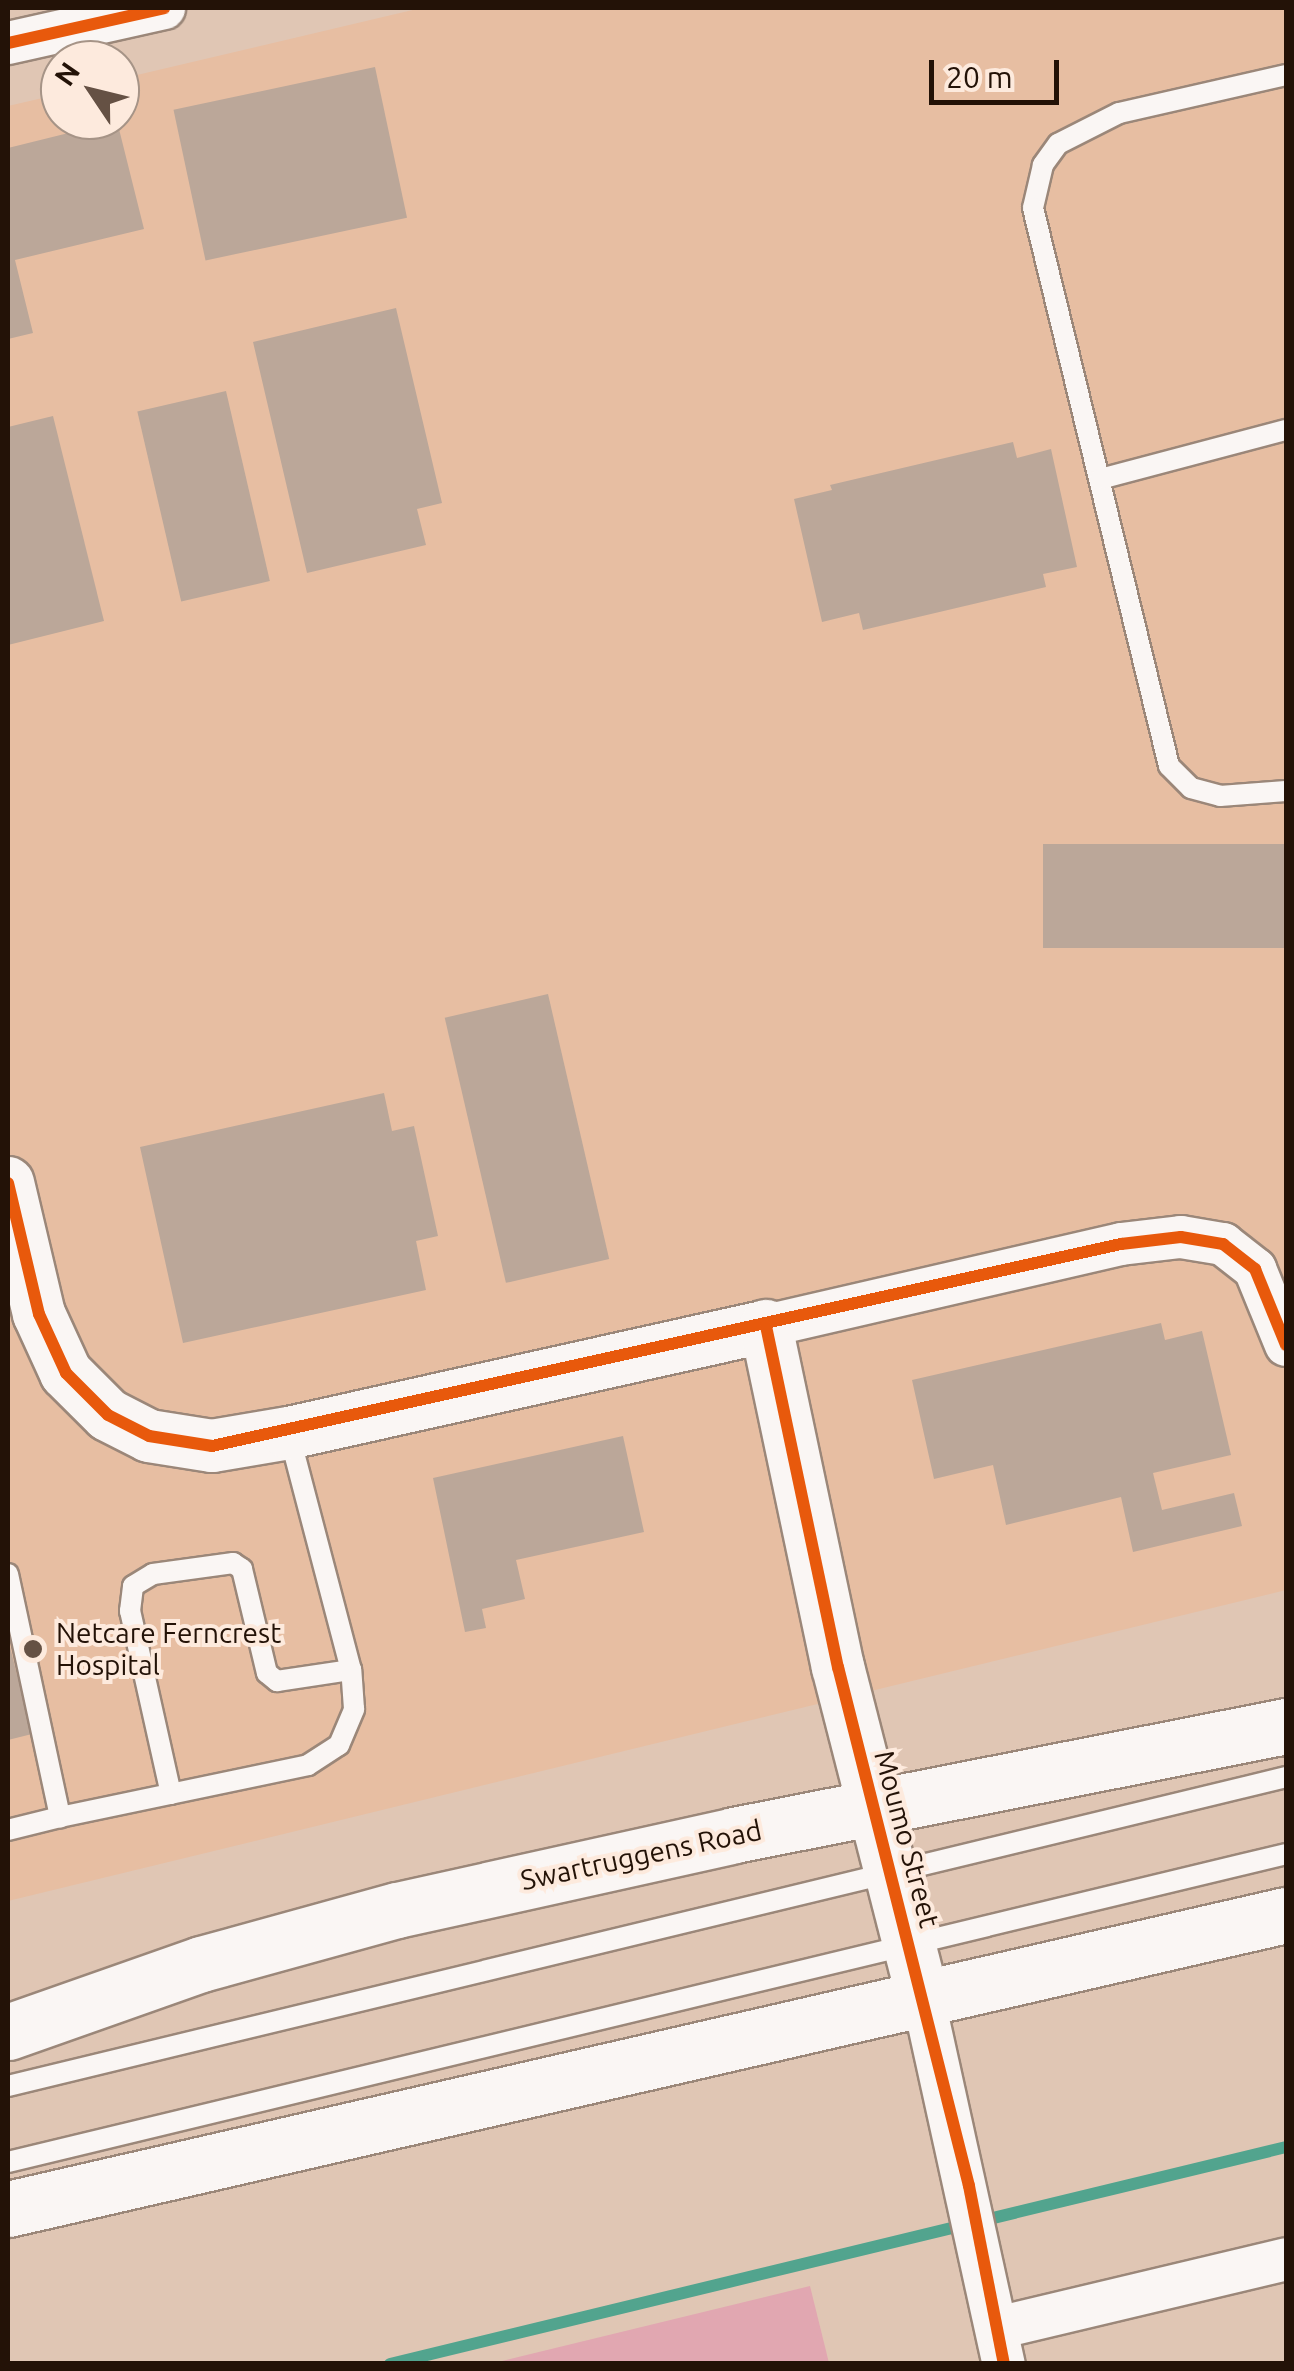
<!DOCTYPE html>
<html>
<head>
<meta charset="utf-8">
<style>
	body { margin:0 }
	#map { position:relative; width:1294px; height:2371px; overflow:hidden; background:#e0c6b4; font-family:Ubuntu,sans-serif }
	div>[style] { position:absolute }
	[style*='--x'] { left:calc(var(--x)*1px); top:calc(var(--y)*1px); width:calc(var(--w)*1px); rotate:calc(var(--a)*1deg) }
	.built>* { inset:0; background:#e7bea2 }
	.green>* { inset:0; background:#e1a7b1 }
	.stream>* { height:12px; margin:-6px; padding:0 6px; transform-origin:6px; border-radius:6px; background:#52a48e }
	.building>* { inset:0; background:#bba799; transform-origin:0 0 }
	.roads { filter:drop-shadow(2px 0 #9b8779) drop-shadow(-2px 0 #9b8779) drop-shadow(0 2px #9b8779) drop-shadow(0 -2px #9b8779) }
	.service>* { height:20px; margin:-10px; padding:0 10px; transform-origin:10px; border-radius:10px; background:#faf6f4 }
	.minor>* { height:42px; margin:-21px; padding:0 21px; transform-origin:21px; border-radius:21px; background:#faf6f4 }
	.tertiary>* { height:52px; margin:-26px; padding:0 26px; transform-origin:26px; border-radius:26px; background:#faf6f4 }
	.secondary>* { height:55px; margin:-27.5px; padding:0 27.5px; transform-origin:27.5px; border-radius:27.5px; background:#faf6f4 }
	.cycleway>* { height:12px; margin:-6px; padding:0 6px; transform-origin:6px; border-radius:6px; background:#e8590c }
	.dots>* { width:28px; height:28px; translate:-50% -50%; box-sizing:border-box; border:5px solid #fdeadd; border-radius:50% }
	span { translate:-50% -50%; white-space:nowrap; text-align:center; line-height:1.15; -webkit-text-stroke:8px #fdeadd; paint-order:stroke }
	.poi-label { font-size:28px; color:#231207 }
	.left { translate:0 -50%; text-align:left }
	.street-label { font-size:28px; color:#231207 }
	.frame { position:absolute; inset:0; border:10px solid #231207; pointer-events:none }
	.north { position:absolute; left:40px; top:40px; width:100px; height:100px; box-sizing:border-box; background:#fdeadd; border:2px solid #a69487; border-radius:50%; rotate:305deg; font-size:28px; font-weight:700; line-height:40px; text-align:center; color:#231207 }
	.north::after { content:''; display:block; margin:auto; width:35px; height:45px; background:#655144; clip-path:polygon(50% 0,100% 100%,50% 72%,0 100%) }
	.scale { position:absolute; left:929px; top:60px; width:130px; height:45px; box-sizing:border-box; border:5px solid #231207; border-top:0; padding-left:12px; font-size:30px; line-height:35px; white-space:nowrap; color:#231207; -webkit-text-stroke:8px #fdeadd; paint-order:stroke }
</style>
</head>
<body>
<div id="map">
	<div class="built">
		<i style="clip-path:polygon(421px 8px,1286px 8px,1286px 1590px,8px 1901px,8px 106px,60px 94px,60px 120px,120px 120px,120px 79px)"></i>
	</div>
	<div class="green">
		<i style="clip-path:polygon(810px 2286px,829px 2363px,494px 2363px)"></i>
	</div>
	<div class="stream">
		<i style="--x:390;--y:2364;--w:922;--a:-13.61"></i>
	</div>
	<div class="building">
		<i style="left:375px;top:67px;width:154px;height:206px;rotate:78deg"></i>
		<i style="clip-path:polygon(117px 121px,144px 229px,15px 260px,33px 333px,8px 339px,8px 148px)"></i>
		<i style="clip-path:polygon(396px 308px,442px 503px,417px 509px,426px 545px,307px 573px,253px 342px)"></i>
		<i style="left:226px;top:391px;width:195px;height:91px;rotate:77deg"></i>
		<i style="clip-path:polygon(53px 416px,104px 621px,8px 645px,8px 427px)"></i>
		<i style="clip-path:polygon(1013px 442px,1017px 458px,1051px 449px,1077px 567px,1043px 574px,1046px 587px,863px 630px,859px 613px,822px 622px,794px 499px,832px 490px,830px 485px)"></i>
		<i style="left:1286px;top:844px;width:104px;height:243px;rotate:90deg"></i>
		<i style="left:548px;top:994px;width:272px;height:106px;rotate:77deg"></i>
		<i style="clip-path:polygon(384px 1093px,392px 1131px,414px 1126px,438px 1236px,416px 1241px,426px 1290px,183px 1343px,140px 1147px)"></i>
		<i style="clip-path:polygon(1161px 1323px,1165px 1340px,1202px 1331px,1231px 1455px,1153px 1473px,1162px 1510px,1234px 1493px,1242px 1526px,1133px 1552px,1121px 1497px,1006px 1525px,993px 1465px,934px 1479px,912px 1380px)"></i>
		<i style="clip-path:polygon(623px 1436px,644px 1532px,516px 1560px,525px 1599px,482px 1609px,486px 1628px,465px 1632px,433px 1478px)"></i>
		<i style="clip-path:polygon(8px 1639px,32px 1734px,8px 1740px)"></i>
	</div>
	<div class="roads">
		<div class="service">
			<i style="--x:1286;--y:75;--w:171;--a:167.2"></i>
			<i style="--x:1119;--y:113;--w:68;--a:153.1"></i>
			<i style="--x:1058;--y:144;--w:26;--a:126"></i>
			<i style="--x:1043;--y:165;--w:44;--a:103.1"></i>
			<i style="--x:1033;--y:208;--w:574;--a:76.3"></i>
			<i style="--x:1169;--y:766;--w:31;--a:45"></i>
			<i style="--x:1191;--y:788;--w:30;--a:15"></i>
			<i style="--x:1220;--y:796;--w:66;--a:-4.3"></i>
			<i style="--x:1100;--y:479;--w:192;--a:-14.8"></i>
			<i style="--x:8;--y:1574;--w:249;--a:77.9"></i>
			<i style="--x:60;--y:1817;--w:54;--a:166"></i>
			<i style="--x:171;--y:1794;--w:188;--a:-102.6"></i>
			<i style="--x:130;--y:1611;--w:25;--a:-83"></i>
			<i style="--x:133;--y:1586;--w:23;--a:-31"></i>
			<i style="--x:153;--y:1574;--w:81;--a:-7.8"></i>
			<i style="--x:233;--y:1563;--w:11;--a:34"></i>
			<i style="--x:242;--y:1569;--w:107;--a:76.5"></i>
			<i style="--x:267;--y:1673;--w:13;--a:39"></i>
			<i style="--x:277;--y:1681;--w:75;--a:-8.5"></i>
			<i style="--x:60;--y:1817;--w:253;--a:-11.8"></i>
			<i style="--x:308;--y:1765;--w:37;--a:-33"></i>
			<i style="--x:339;--y:1745;--w:39;--a:-67"></i>
			<i style="--x:354;--y:1709;--w:39;--a:-94"></i>
			<i style="--x:351;--y:1670;--w:244;--a:-104.7"></i>
			<i style="--x:8;--y:2086;--w:1315;--a:-13.59"></i>
			<i style="--x:8;--y:2162;--w:1315;--a:-13.55"></i>
		</div>
		<div class="minor">
			<i style="--x:8;--y:43;--w:160;--a:-12.6"></i>
			<i style="--x:766;--y:1326;--w:364;--a:-13"></i>
			<i style="--x:1121;--y:1244;--w:60;--a:-6.7"></i>
			<i style="--x:1181;--y:1237;--w:43;--a:9.5"></i>
			<i style="--x:1223;--y:1244;--w:41;--a:38"></i>
			<i style="--x:1255;--y:1269;--w:82;--a:67.8"></i>
			<i style="--x:923;--y:1997;--w:376;--a:77.6"></i>
			<i style="--x:997;--y:2328;--w:297;--a:-13.4"></i>
		</div>
		<div class="tertiary">
			<i style="--x:8;--y:1183;--w:135;--a:76.7"></i>
			<i style="--x:39;--y:1314;--w:65;--a:65.4"></i>
			<i style="--x:66;--y:1373;--w:59;--a:45"></i>
			<i style="--x:108;--y:1415;--w:46;--a:27.1"></i>
			<i style="--x:149;--y:1436;--w:64;--a:9"></i>
			<i style="--x:212;--y:1446;--w:78;--a:-9.6"></i>
			<i style="--x:289;--y:1433;--w:489;--a:-12.6"></i>
			<i style="--x:766;--y:1326;--w:349;--a:78.1"></i>
			<i style="--x:838;--y:1667;--w:341;--a:75.6"></i>
		</div>
		<div class="secondary">
			<i style="--x:8;--y:2032;--w:205;--a:-19.4"></i>
			<i style="--x:201;--y:1964;--w:203;--a:-15.4"></i>
			<i style="--x:397;--y:1910;--w:345;--a:-12.5"></i>
			<i style="--x:734;--y:1835;--w:563;--a:-11.17"></i>
			<i style="--x:8;--y:2209;--w:1311;--a:-12.96"></i>
		</div>
	</div>
	<div class="cycleway">
		<i style="--x:8;--y:43;--w:160;--a:-12.6"></i>
		<i style="--x:8;--y:1183;--w:135;--a:76.7"></i>
		<i style="--x:39;--y:1314;--w:65;--a:65.4"></i>
		<i style="--x:66;--y:1373;--w:59;--a:45"></i>
		<i style="--x:108;--y:1415;--w:46;--a:27.1"></i>
		<i style="--x:149;--y:1436;--w:64;--a:9"></i>
		<i style="--x:212;--y:1446;--w:931;--a:-12.53"></i>
		<i style="--x:1121;--y:1244;--w:60;--a:-6.7"></i>
		<i style="--x:1181;--y:1237;--w:43;--a:9.5"></i>
		<i style="--x:1223;--y:1244;--w:41;--a:38"></i>
		<i style="--x:1255;--y:1269;--w:82;--a:67.8"></i>
		<i style="--x:766;--y:1326;--w:349;--a:78.1"></i>
		<i style="--x:838;--y:1667;--w:535;--a:75.83"></i>
		<i style="--x:969;--y:2186;--w:181;--a:78.9"></i>
	</div>
	<div class="dots">
		<i style="left:33px;top:1649px;background:#655144"></i>
	</div>
	<div class="poi-label">
		<span class="left" style="left:56px;top:1649px">Netcare Ferncrest<br>Hospital</span>
	</div>
	<div class="street-label">
		<span style="left:907px;top:1839px;rotate:75deg">Moumo Street</span>
		<span style="left:641px;top:1855px;rotate:-12deg">Swartruggens Road</span>
	</div>
	<div class="frame"></div>
	<div class="north">N</div>
	<div class="scale">20 m</div>
</div>
</body>
</html>
